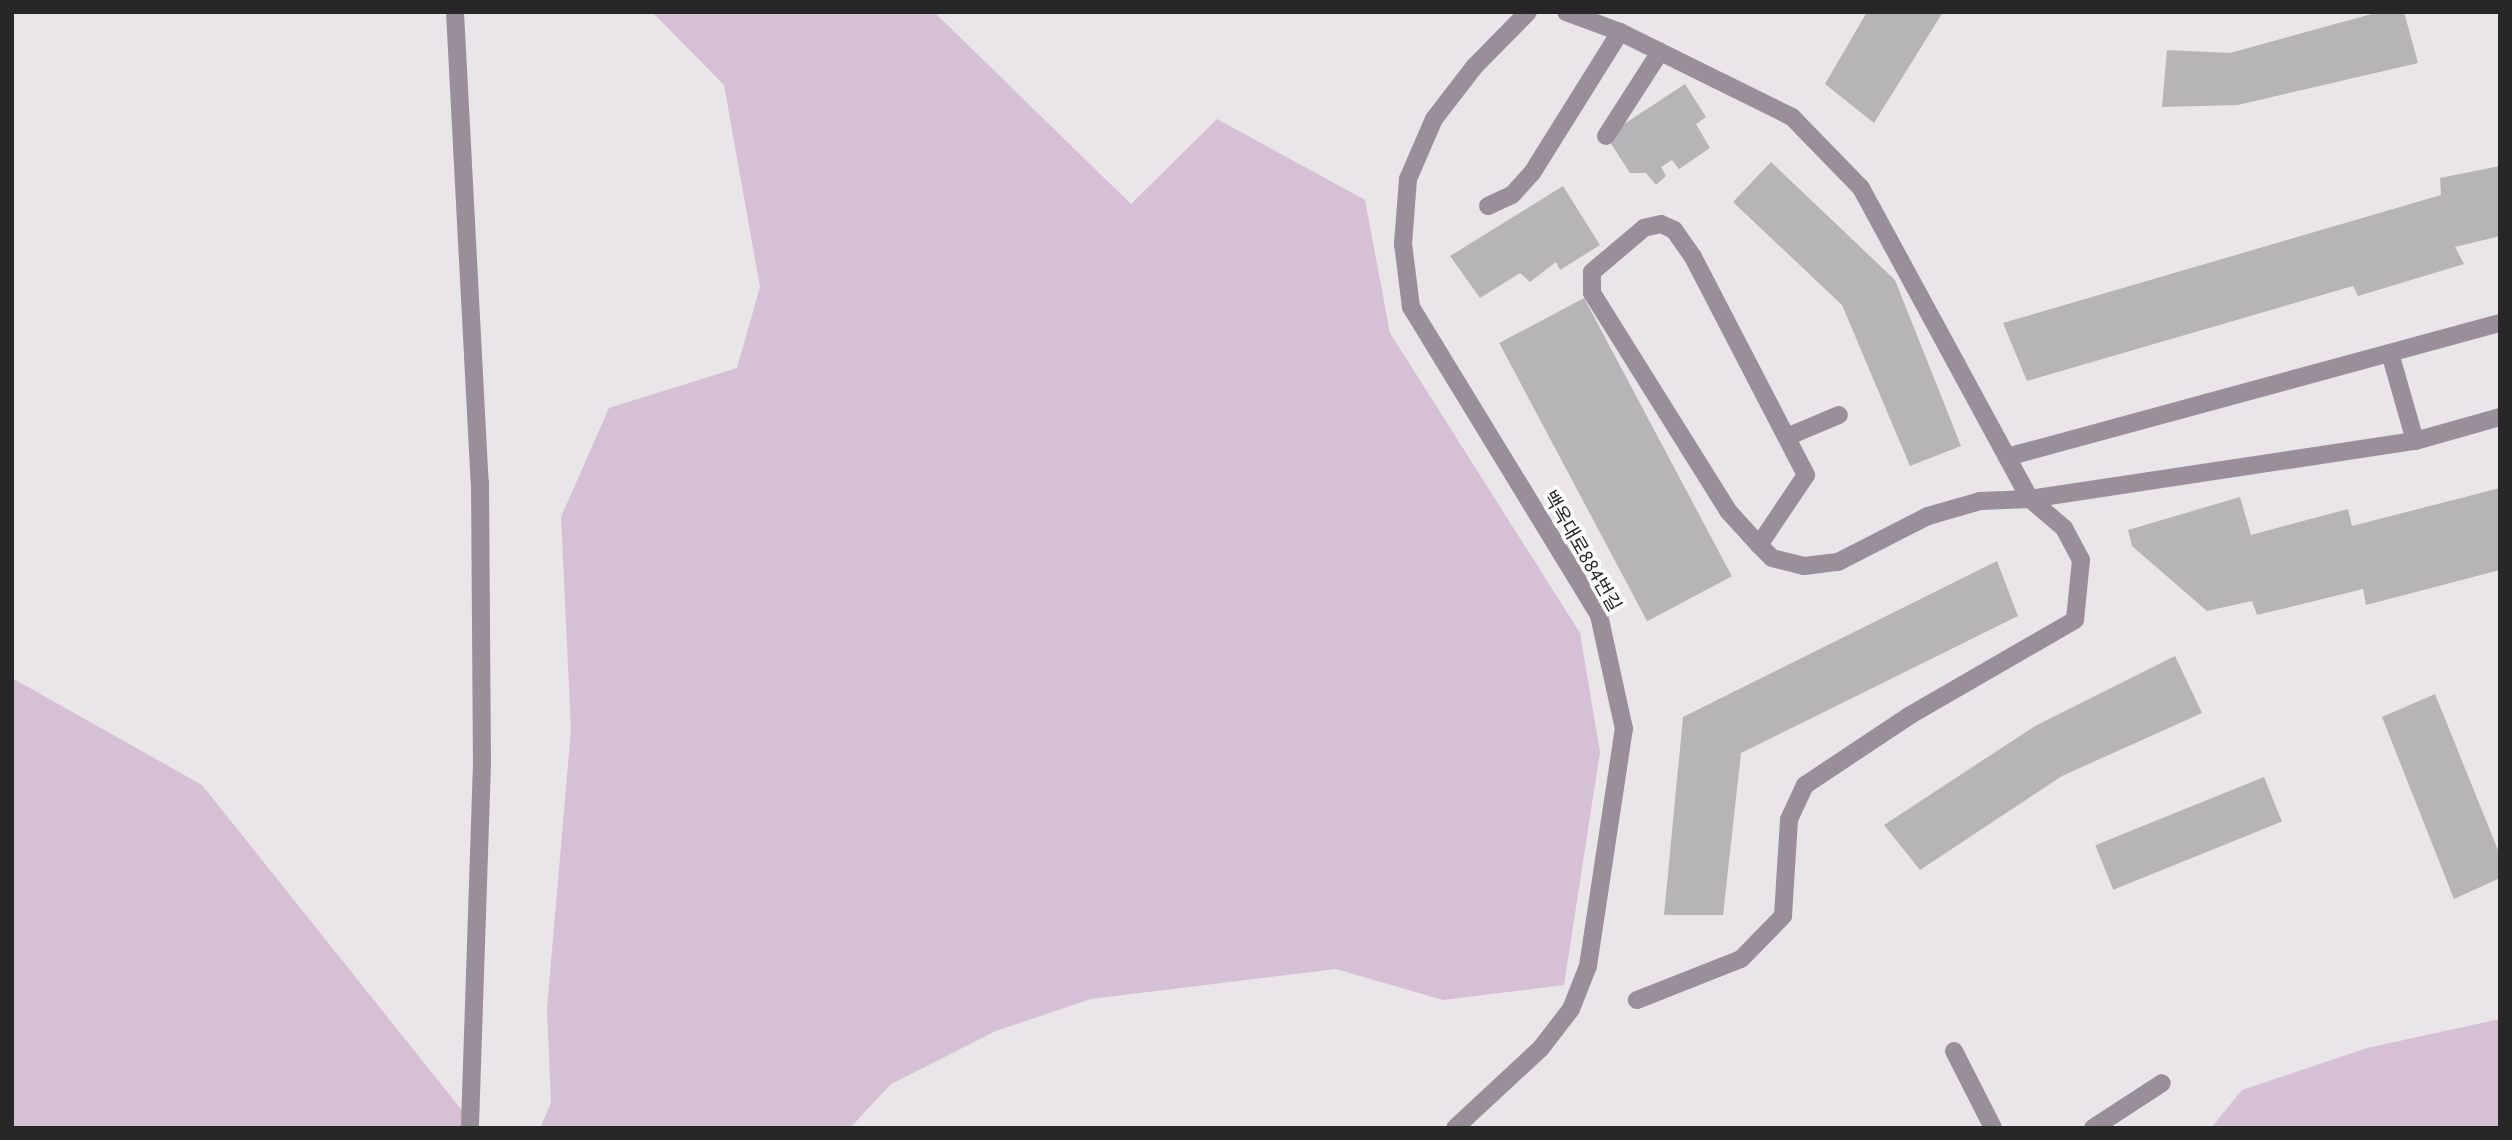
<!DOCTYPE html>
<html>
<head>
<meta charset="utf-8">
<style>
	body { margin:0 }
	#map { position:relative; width:2512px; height:1140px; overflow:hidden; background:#e9e5e9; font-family:"PT Sans","Noto Sans KR",sans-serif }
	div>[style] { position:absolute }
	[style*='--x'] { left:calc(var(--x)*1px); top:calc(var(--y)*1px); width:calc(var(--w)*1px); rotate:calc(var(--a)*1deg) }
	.green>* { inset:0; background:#d6c0d6 }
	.building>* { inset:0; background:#b7b4b7; transform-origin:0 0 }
	.service>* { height:18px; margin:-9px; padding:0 9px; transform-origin:9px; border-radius:9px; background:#998e99 }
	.minor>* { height:18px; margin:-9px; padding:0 9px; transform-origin:9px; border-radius:9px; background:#998e99 }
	span { translate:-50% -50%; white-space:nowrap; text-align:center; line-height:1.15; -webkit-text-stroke:7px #fff; paint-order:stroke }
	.street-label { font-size:19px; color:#282728 }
	.frame { position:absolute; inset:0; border:14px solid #282728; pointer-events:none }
</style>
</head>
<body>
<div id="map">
	<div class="green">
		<i style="clip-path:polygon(652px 12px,934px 12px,1131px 204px,1217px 119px,1365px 200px,1390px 333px,1580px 633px,1600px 752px,1564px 985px,1443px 1000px,1336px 969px,1091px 999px,996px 1031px,891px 1084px,850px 1128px,540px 1128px,551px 1103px,547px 1009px,571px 729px,561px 517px,609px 408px,737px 368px,760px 287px,724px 85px)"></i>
		<i style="clip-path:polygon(12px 678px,202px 785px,476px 1128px,12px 1128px)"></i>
		<i style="clip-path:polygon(2500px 1019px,2500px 1128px,2211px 1128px,2242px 1090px,2367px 1048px)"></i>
	</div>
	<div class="building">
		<i style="clip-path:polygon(1867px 12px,1943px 12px,1874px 123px,1825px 84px)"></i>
		<i style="clip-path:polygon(2379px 12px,2404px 12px,2418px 63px,2238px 105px,2162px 107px,2167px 50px,2230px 53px)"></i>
		<i style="clip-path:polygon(1685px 84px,1706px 117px,1696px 124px,1710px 148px,1679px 169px,1672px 160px,1661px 167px,1666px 176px,1656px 185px,1646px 173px,1630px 173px,1606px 136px)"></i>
		<i style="clip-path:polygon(1771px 162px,1895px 280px,1961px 446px,1910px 466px,1842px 305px,1733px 202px)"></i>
		<i style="clip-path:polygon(2500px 166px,2500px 236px,2455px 247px,2464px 264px,2358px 296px,2353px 286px,2027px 381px,2003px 323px,2441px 195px,2440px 178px)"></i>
		<i style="clip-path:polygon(1563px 186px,1600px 245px,1560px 270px,1556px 262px,1530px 282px,1520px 273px,1480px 298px,1450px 256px)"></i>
		<i style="left:1584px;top:298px;width:315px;height:96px;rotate:62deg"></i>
		<i style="clip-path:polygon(2500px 488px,2500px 570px,2366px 605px,2363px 589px,2257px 615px,2252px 601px,2207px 611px,2132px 546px,2128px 530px,2240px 497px,2251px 535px,2348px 509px,2352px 526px)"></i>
		<i style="clip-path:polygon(1997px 561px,2018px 616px,1741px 753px,1723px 915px,1664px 915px,1683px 717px)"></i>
		<i style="clip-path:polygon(2175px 656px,2202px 713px,2062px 776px,1920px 870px,1884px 825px,2035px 726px)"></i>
		<i style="clip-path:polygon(2435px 694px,2500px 855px,2500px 878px,2454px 899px,2382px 717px)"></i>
		<i style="left:2264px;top:777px;width:48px;height:182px;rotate:68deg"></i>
	</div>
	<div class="service">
		<i style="--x:1954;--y:1051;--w:86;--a:63.1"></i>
		<i style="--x:2093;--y:1128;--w:82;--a:-33.1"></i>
	</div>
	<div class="minor">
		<i style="--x:455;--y:12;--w:471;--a:87"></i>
		<i style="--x:480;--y:482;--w:281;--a:89.6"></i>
		<i style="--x:482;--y:763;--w:365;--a:91.9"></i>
		<i style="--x:1566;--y:12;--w:58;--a:20.3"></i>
		<i style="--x:1620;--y:32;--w:192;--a:26.3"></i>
		<i style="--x:1792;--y:117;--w:99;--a:45.8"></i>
		<i style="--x:1861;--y:188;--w:354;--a:61.5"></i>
		<i style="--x:2030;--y:499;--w:45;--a:40.5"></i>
		<i style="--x:2064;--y:528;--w:36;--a:62"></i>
		<i style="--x:2081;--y:560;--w:60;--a:95.7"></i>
		<i style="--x:2075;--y:620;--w:192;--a:150"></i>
		<i style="--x:1909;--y:716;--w:125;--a:146.4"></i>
		<i style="--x:1805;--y:785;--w:38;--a:115"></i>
		<i style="--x:1789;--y:820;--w:96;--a:93.6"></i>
		<i style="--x:1783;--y:916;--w:60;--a:134.3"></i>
		<i style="--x:1741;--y:959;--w:112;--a:158.5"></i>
		<i style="--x:1606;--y:136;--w:100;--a:-57.3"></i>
		<i style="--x:1488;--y:206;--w:26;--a:-25"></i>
		<i style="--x:1512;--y:195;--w:30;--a:-48"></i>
		<i style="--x:1532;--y:173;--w:166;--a:-58"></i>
		<i style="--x:2390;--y:353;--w:91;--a:74.1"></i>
		<i style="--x:1789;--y:436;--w:54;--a:-22.8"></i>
		<i style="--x:2007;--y:457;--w:511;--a:-15.21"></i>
		<i style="--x:1759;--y:545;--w:84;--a:-56.1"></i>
		<i style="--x:1806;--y:475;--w:246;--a:-117.4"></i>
		<i style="--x:1693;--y:257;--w:33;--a:-125"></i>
		<i style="--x:1674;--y:230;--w:14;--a:-155"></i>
		<i style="--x:1661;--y:224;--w:17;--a:167"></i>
		<i style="--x:1644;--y:228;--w:68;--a:139.8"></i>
		<i style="--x:1592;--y:272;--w:21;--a:90"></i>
		<i style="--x:1592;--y:293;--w:258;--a:58"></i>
		<i style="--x:1729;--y:512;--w:45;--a:47.7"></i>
		<i style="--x:1759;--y:545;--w:18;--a:45"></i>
		<i style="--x:1772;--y:558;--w:33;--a:14"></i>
		<i style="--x:1804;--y:566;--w:34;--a:-7"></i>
		<i style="--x:1838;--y:562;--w:101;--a:-27.1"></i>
		<i style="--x:1928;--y:516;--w:54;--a:-16.1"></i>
		<i style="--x:1980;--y:501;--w:50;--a:-2.3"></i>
		<i style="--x:2030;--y:499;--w:389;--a:-8.6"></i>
		<i style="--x:2415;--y:441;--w:88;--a:-15.8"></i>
		<i style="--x:1455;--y:1128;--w:117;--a:-42.9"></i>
		<i style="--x:1541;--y:1048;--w:49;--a:-52.4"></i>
		<i style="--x:1571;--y:1009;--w:46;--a:-68.4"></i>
		<i style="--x:1588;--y:966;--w:240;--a:-81.4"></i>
		<i style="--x:1624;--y:729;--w:117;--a:-102.4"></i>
		<i style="--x:1599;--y:615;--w:361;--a:-121.4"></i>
		<i style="--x:1411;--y:307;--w:64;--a:-97.2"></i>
		<i style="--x:1403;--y:244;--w:65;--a:-85.6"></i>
		<i style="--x:1408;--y:179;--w:65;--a:-66.6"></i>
		<i style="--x:1434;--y:119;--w:66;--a:-52.4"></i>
		<i style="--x:1474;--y:67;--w:77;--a:-45.5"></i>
	</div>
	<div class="street-label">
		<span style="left:1582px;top:551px;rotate:60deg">백옥대로884번길</span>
	</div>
	<div class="frame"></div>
</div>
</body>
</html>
